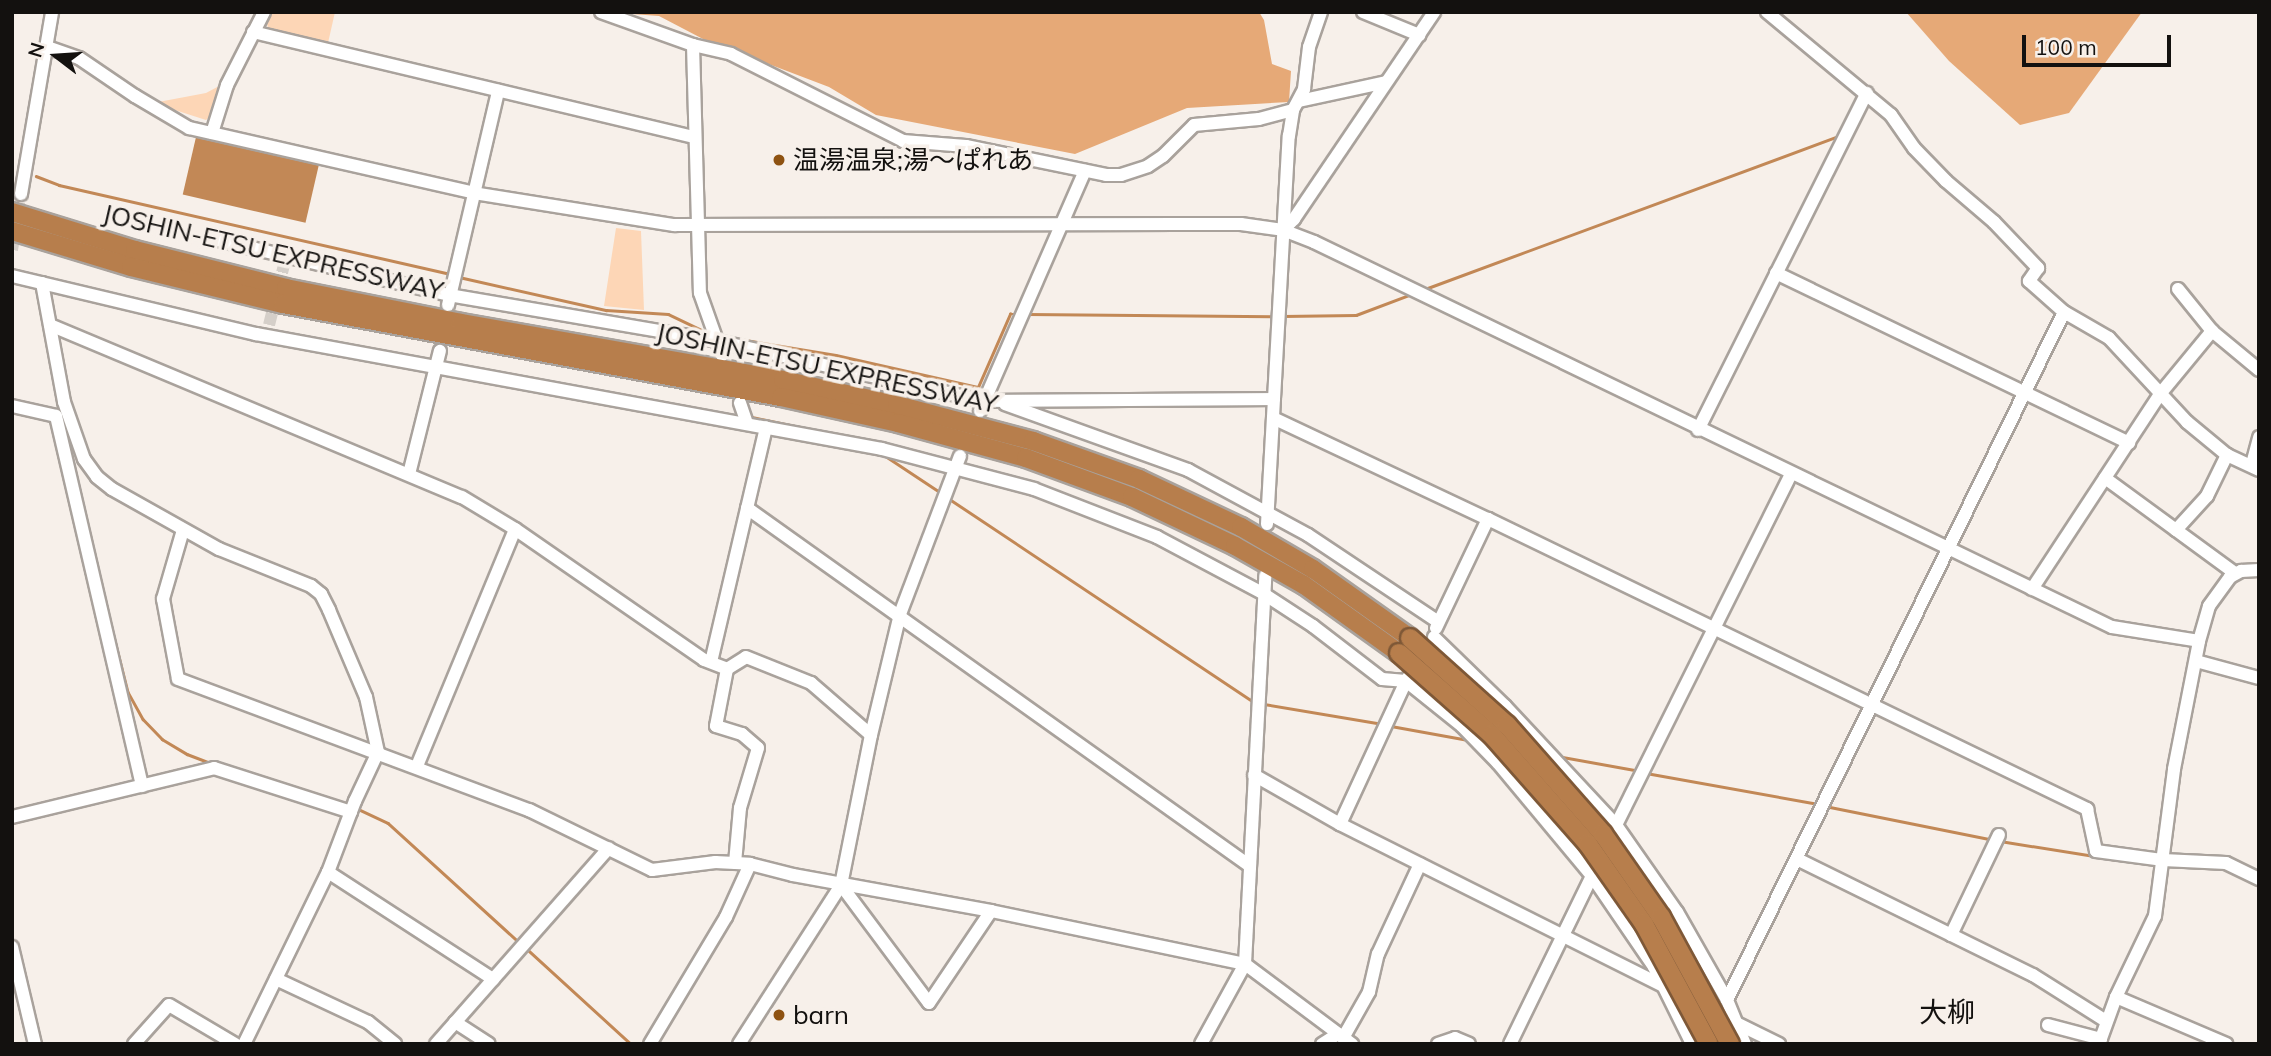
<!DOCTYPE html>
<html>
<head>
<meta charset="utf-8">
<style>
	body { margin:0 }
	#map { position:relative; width:2271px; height:1056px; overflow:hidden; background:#f7f0ea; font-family:Mulish,"Noto Sans JP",sans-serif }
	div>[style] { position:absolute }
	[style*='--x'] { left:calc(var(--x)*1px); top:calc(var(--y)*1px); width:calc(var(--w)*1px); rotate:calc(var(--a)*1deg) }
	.green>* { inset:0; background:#fdd6b6 }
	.forest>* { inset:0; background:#e6a977 }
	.water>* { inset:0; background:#c28856; transform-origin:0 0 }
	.stream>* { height:2.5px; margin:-1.25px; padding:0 1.25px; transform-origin:1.25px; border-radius:1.25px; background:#c28856 }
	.minor-tunnel>* { height:12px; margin-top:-6px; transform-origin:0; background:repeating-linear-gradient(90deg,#d5cfc9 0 12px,transparent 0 18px) }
	.roads { filter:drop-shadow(2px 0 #a9a29c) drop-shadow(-2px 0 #a9a29c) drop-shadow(0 2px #a9a29c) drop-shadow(0 -2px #a9a29c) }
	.minor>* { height:12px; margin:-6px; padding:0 6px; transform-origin:6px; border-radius:6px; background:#fff }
	.highway>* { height:18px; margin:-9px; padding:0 9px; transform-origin:9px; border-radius:9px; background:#b77e4c }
	.bridges { filter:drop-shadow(2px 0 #7e5837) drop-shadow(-2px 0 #7e5837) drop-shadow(0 2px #7e5837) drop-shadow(0 -2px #7e5837) }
	.highway-bridge>* { height:18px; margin:-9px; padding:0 9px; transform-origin:9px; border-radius:9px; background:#b77e4c }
	.dots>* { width:19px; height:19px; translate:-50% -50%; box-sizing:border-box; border:4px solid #f7f0ea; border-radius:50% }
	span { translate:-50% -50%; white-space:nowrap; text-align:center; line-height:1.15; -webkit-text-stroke:7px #f7f0ea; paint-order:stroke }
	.poi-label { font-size:26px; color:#13110f }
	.left { translate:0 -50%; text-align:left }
	.street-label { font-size:26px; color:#13110f }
	.neighbourhood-label { font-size:28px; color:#13110f }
	.frame { position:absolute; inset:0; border:14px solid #13110f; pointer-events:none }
	.north { position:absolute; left:21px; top:21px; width:70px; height:70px; -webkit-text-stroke:5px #f7f0ea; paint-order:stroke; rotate:287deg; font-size:19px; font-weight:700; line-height:28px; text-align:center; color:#13110f }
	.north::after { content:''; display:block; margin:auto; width:24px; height:32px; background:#13110f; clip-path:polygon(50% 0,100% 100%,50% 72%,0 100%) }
	.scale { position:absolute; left:2022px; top:35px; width:149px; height:32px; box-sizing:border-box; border:4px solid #13110f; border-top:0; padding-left:9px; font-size:21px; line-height:24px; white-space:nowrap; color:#13110f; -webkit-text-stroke:5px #f7f0ea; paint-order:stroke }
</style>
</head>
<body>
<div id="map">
	<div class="green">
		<i style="clip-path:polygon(273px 12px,335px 12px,328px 43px,270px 32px,266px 22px)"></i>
		<i style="clip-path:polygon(221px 85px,211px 116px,206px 120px,153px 103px,206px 93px)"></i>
		<i style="clip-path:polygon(616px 228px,641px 231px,644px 310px,604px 306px)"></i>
	</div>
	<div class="forest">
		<i style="clip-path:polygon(605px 12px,1259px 12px,1264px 20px,1272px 64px,1291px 71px,1289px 102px,1187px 108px,1075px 154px,876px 115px,829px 87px,703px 39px,659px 16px)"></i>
		<i style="clip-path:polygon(1906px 12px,2142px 12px,2069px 113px,2020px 125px,1949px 61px)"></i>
	</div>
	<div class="water">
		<i style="left:196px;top:137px;width:126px;height:59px;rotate:13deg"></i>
	</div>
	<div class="stream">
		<i style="--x:36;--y:176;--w:25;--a:21"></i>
		<i style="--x:59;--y:185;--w:401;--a:12.8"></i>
		<i style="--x:459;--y:277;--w:151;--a:12.7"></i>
		<i style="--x:606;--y:310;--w:62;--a:3.7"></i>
		<i style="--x:668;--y:314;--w:47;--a:25.5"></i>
		<i style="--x:1425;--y:289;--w:445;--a:-20.3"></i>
		<i style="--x:1027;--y:314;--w:249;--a:0.5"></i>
		<i style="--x:1283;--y:316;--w:73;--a:-0.8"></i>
		<i style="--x:1356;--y:315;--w:60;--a:-20.6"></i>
		<i style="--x:727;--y:337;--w:110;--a:9.4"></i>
		<i style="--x:836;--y:355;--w:146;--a:12.7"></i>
		<i style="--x:978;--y:387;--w:80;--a:-66.3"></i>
		<i style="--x:1010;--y:314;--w:7;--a:0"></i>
		<i style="--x:749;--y:410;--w:8;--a:67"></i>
		<i style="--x:752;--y:417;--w:84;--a:11.7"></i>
		<i style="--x:62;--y:413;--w:87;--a:77.4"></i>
		<i style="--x:884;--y:455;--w:71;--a:33.5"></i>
		<i style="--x:948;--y:498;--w:368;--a:33.7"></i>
		<i style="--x:109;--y:617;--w:77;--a:75.8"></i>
		<i style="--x:128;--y:692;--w:31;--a:61"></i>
		<i style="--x:143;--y:719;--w:28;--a:46"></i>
		<i style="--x:162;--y:739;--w:29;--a:31"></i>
		<i style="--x:187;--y:754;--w:28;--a:21"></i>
		<i style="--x:1264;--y:704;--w:120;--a:9.6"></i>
		<i style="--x:1391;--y:726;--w:78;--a:10.3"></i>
		<i style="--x:1557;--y:756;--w:84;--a:10.2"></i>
		<i style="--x:1646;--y:773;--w:176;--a:10.2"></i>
		<i style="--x:337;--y:801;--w:10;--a:17"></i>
		<i style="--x:1825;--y:806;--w:172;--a:11.4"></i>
		<i style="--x:358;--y:809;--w:33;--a:25"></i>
		<i style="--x:388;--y:823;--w:177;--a:42.3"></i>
		<i style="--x:2000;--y:841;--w:95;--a:9.1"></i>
		<i style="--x:2111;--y:859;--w:34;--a:7"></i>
		<i style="--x:527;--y:949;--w:141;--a:42.4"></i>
	</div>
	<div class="minor-tunnel">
		<i style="--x:12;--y:250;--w:57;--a:-80.9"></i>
		<i style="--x:269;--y:325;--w:62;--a:-76"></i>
	</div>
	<div class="roads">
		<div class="minor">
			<i style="--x:601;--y:12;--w:98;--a:19.7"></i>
			<i style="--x:693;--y:45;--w:39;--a:13"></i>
			<i style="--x:731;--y:54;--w:193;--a:26.8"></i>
			<i style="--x:903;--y:141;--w:63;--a:4.5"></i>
			<i style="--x:966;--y:146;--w:143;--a:11.7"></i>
			<i style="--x:1106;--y:175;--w:15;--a:0"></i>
			<i style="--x:1121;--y:175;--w:28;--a:-18"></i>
			<i style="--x:1148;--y:166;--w:18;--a:-34"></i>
			<i style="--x:1163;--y:156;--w:44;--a:-45"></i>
			<i style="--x:1194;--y:125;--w:65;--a:-5.3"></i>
			<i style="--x:1259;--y:119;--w:35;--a:-15"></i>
			<i style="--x:1363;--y:12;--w:61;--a:22.3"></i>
			<i style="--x:1767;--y:12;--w:161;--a:39.7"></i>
			<i style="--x:1891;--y:115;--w:40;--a:55.1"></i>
			<i style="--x:1914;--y:148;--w:46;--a:45.9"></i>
			<i style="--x:1946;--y:181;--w:63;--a:40.5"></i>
			<i style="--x:1994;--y:222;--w:64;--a:46.3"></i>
			<i style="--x:2038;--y:268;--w:16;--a:125"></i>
			<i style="--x:2029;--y:281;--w:47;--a:41.5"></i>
			<i style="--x:2064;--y:312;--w:52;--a:30"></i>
			<i style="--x:2109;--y:338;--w:115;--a:47.1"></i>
			<i style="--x:2187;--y:422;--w:52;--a:39.5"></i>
			<i style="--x:2227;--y:455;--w:35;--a:25"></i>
			<i style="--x:253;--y:32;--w:454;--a:13.4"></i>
			<i style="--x:693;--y:45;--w:248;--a:88.4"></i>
			<i style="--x:700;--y:293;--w:66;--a:70.5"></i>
			<i style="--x:47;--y:47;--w:34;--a:19"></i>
			<i style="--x:79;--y:58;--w:68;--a:34.2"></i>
			<i style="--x:135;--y:96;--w:63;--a:30.7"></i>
			<i style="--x:189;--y:128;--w:292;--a:12.8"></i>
			<i style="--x:474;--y:193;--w:203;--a:9.1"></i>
			<i style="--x:674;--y:225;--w:567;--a:-0.1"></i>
			<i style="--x:1241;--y:224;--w:42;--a:8.1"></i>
			<i style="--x:1283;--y:230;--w:33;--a:21"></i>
			<i style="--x:1314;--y:242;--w:886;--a:25.76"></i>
			<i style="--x:2112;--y:627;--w:88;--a:9.1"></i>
			<i style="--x:1299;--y:101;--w:89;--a:-12.3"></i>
			<i style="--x:212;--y:133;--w:50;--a:-72.6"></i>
			<i style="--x:227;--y:85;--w:82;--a:-63.1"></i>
			<i style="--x:21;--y:194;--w:185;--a:-80.3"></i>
			<i style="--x:1283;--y:230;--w:16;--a:-45"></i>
			<i style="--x:1294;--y:219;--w:250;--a:-55.9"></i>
			<i style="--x:214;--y:239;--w:242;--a:13.4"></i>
			<i style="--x:449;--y:295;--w:272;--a:9.7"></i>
			<i style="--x:717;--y:341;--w:274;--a:12.7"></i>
			<i style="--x:984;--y:401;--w:290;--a:-0.4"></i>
			<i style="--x:1776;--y:273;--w:392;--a:25.7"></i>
			<i style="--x:12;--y:276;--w:251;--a:13.4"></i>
			<i style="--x:256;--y:334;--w:636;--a:10.41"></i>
			<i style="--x:882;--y:449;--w:157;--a:14.7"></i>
			<i style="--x:1034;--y:489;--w:132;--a:21.3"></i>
			<i style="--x:1157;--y:537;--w:121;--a:28"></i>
			<i style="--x:1264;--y:594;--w:59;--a:33.1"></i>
			<i style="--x:1313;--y:626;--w:87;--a:37.5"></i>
			<i style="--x:1382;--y:679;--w:24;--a:5"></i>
			<i style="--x:1406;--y:681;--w:72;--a:38.8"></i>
			<i style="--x:1462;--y:726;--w:52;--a:45.8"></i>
			<i style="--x:1498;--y:763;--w:147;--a:50.2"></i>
			<i style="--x:1592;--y:876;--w:110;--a:55.7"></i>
			<i style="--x:1654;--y:967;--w:86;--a:63.7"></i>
			<i style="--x:42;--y:283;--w:121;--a:79.5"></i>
			<i style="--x:64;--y:402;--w:60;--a:70.7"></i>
			<i style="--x:84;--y:459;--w:22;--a:54"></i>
			<i style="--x:97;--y:477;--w:19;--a:39"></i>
			<i style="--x:112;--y:489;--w:123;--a:29.3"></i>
			<i style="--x:219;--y:549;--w:99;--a:21.9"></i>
			<i style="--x:311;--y:586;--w:13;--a:39"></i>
			<i style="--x:321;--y:594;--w:18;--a:63"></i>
			<i style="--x:329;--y:610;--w:95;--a:67"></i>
			<i style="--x:366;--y:697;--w:56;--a:77.7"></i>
			<i style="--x:378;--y:752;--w:54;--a:115.1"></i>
			<i style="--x:355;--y:801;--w:76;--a:110.8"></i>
			<i style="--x:328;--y:872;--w:191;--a:116"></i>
			<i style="--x:2178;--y:289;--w:54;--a:51"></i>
			<i style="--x:2212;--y:331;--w:61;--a:39.7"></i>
			<i style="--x:448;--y:305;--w:220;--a:-76.8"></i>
			<i style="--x:50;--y:325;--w:446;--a:22.7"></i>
			<i style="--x:462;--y:497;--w:62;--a:31.1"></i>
			<i style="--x:515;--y:529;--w:230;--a:34.7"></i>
			<i style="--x:704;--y:660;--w:25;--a:21"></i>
			<i style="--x:727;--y:669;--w:22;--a:-32"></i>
			<i style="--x:746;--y:657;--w:70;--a:21.8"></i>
			<i style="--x:811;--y:683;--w:79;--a:40.9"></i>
			<i style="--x:740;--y:403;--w:21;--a:71"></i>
			<i style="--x:1005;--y:404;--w:195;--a:19.8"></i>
			<i style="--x:1188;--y:470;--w:136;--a:28.4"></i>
			<i style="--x:1308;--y:535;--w:155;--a:33.7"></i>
			<i style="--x:12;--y:406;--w:45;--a:12.8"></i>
			<i style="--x:56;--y:416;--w:380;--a:76.9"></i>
			<i style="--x:980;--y:411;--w:262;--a:-66.4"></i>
			<i style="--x:1273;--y:418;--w:238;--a:25.2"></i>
			<i style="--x:1488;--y:519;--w:666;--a:25.83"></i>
			<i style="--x:2087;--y:809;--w:43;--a:77.9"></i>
			<i style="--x:2096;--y:851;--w:68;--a:7.7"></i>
			<i style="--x:2163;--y:860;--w:63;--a:2.7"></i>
			<i style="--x:2226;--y:863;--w:37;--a:26"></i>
			<i style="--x:1698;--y:430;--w:377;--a:-63.4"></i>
			<i style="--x:2252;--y:464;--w:28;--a:-75"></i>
			<i style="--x:409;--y:474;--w:127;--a:-75.9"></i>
			<i style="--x:2105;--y:478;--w:161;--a:36.2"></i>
			<i style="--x:747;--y:508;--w:617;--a:35.44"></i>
			<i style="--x:1267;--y:524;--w:389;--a:-86.8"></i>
			<i style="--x:1289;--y:136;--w:26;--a:-81"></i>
			<i style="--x:1293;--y:110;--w:24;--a:-62"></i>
			<i style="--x:1304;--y:89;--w:42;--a:-83.2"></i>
			<i style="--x:1309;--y:47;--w:37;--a:-71"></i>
			<i style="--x:183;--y:530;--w:72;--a:106.2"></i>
			<i style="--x:163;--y:599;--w:81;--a:79.4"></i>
			<i style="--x:178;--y:679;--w:375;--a:20.5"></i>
			<i style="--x:529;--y:810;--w:137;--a:26"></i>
			<i style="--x:652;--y:870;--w:64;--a:-7.2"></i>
			<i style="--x:715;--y:862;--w:35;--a:3"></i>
			<i style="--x:750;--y:864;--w:44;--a:14.3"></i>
			<i style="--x:793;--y:875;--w:201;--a:10.3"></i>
			<i style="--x:991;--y:911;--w:259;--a:11.8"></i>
			<i style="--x:1245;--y:964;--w:134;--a:36.8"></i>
			<i style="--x:2176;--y:530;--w:46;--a:-47.6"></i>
			<i style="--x:2207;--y:496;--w:46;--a:-64"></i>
			<i style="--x:2032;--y:589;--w:233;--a:-56.7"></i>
			<i style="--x:2160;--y:394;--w:82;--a:-50.5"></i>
			<i style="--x:1436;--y:628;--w:121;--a:-64.5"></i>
			<i style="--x:1434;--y:637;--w:99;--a:44.2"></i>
			<i style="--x:1505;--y:706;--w:163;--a:47"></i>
			<i style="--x:1616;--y:825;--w:106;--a:55"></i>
			<i style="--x:1677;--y:912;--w:101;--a:60.4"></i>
			<i style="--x:1727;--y:1000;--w:48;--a:67.8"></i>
			<i style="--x:2196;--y:661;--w:65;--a:15.1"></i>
			<i style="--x:711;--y:662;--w:241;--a:-76.8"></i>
			<i style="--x:727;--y:669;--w:58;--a:100.9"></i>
			<i style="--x:716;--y:726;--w:27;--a:17"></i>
			<i style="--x:742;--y:734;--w:21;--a:41"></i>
			<i style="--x:758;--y:748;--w:63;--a:106.7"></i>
			<i style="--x:740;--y:808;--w:55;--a:95.2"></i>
			<i style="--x:417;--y:766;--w:256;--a:-67.5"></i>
			<i style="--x:1254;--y:775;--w:99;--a:29.7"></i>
			<i style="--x:1340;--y:824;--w:362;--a:26.6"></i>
			<i style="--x:12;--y:817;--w:208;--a:-13.6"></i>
			<i style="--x:214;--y:768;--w:144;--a:17.8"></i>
			<i style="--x:1340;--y:824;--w:157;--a:-65.2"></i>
			<i style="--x:1406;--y:681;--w:43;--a:-57.4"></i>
			<i style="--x:1616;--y:825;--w:392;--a:-63.5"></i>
			<i style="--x:1797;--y:859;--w:263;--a:26.2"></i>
			<i style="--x:2033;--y:975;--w:86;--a:32.2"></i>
			<i style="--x:328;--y:872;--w:197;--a:33"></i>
			<i style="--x:841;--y:885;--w:147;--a:53.3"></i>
			<i style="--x:929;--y:1003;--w:111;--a:-56"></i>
			<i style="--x:1951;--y:935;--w:111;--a:-64.4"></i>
			<i style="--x:12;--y:947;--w:100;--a:76.7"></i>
			<i style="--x:276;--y:979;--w:102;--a:25.1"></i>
			<i style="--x:368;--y:1022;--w:35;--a:39"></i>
			<i style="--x:2116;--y:997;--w:120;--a:23.1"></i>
			<i style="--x:1727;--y:1000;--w:766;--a:-63.9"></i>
			<i style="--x:455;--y:1022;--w:40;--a:32.9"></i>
			<i style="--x:1736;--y:1023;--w:48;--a:26"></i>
			<i style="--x:2048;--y:1025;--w:55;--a:14.8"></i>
			<i style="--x:1343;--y:1038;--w:53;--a:-60.5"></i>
			<i style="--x:1369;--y:992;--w:39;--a:-77"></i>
			<i style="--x:1378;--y:954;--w:99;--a:-65"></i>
			<i style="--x:134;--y:1044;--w:52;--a:-48.1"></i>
			<i style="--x:169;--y:1005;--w:77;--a:30.6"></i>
			<i style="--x:436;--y:1044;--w:261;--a:-48.6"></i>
			<i style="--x:650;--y:1044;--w:148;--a:-59.1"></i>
			<i style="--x:726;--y:917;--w:58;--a:-65.6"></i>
			<i style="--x:739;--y:1044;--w:189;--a:-57.3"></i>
			<i style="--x:841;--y:885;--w:153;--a:-78.7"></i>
			<i style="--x:871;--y:735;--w:124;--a:-76.5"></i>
			<i style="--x:900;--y:614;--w:169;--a:-69.2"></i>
			<i style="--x:1201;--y:1044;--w:91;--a:-61.2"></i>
			<i style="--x:1245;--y:964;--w:389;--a:-87"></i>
			<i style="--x:1322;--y:1044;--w:19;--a:-32"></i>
			<i style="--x:1438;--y:1044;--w:18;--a:-19"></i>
			<i style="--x:1455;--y:1038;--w:15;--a:23"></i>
			<i style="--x:1510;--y:1044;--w:187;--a:-64"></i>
			<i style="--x:2099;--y:1044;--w:50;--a:-70.1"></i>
			<i style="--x:2116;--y:997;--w:90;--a:-64.3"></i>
			<i style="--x:2155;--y:916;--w:148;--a:-82.6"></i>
			<i style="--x:2174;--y:769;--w:130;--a:-78.9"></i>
			<i style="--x:2199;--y:641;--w:36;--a:-74"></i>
			<i style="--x:2209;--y:606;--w:36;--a:-54"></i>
			<i style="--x:2230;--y:577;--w:13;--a:-29"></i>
			<i style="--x:2241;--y:571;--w:18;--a:-3"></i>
		</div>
		<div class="highway">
			<i style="--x:12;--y:212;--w:129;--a:17.2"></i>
			<i style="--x:135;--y:250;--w:156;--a:14.1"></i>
			<i style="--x:286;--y:288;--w:178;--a:11.3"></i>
			<i style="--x:461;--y:323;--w:327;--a:10"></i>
			<i style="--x:783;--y:380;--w:117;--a:12.4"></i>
			<i style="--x:897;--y:405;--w:141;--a:14.8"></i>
			<i style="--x:1033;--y:441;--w:113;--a:19.7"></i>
			<i style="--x:1139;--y:479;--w:113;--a:25.2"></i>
			<i style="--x:1241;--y:527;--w:83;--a:30.3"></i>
			<i style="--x:1313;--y:569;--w:119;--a:35.4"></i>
			<i style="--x:12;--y:231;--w:124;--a:16.8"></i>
			<i style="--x:131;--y:267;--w:156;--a:13.7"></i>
			<i style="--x:283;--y:304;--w:507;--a:10.58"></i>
			<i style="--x:781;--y:397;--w:120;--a:12.5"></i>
			<i style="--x:898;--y:423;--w:133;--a:15.3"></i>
			<i style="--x:1026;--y:458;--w:113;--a:20.2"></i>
			<i style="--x:1132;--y:497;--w:114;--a:25.4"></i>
			<i style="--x:1235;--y:546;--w:79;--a:29.5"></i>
			<i style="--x:1304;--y:585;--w:117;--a:35.6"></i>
		</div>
	</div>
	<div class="bridges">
		<div class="highway-bridge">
			<i style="--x:1410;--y:638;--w:130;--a:41.9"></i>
			<i style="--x:1507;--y:725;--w:145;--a:48.6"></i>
			<i style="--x:1603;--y:834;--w:101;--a:55.1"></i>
			<i style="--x:1661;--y:917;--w:145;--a:61.5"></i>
			<i style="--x:1399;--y:653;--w:124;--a:41.4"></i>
			<i style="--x:1492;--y:735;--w:145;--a:48.6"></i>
			<i style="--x:1588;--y:844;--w:98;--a:55"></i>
			<i style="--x:1644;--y:924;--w:136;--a:61.6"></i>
		</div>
	</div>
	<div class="dots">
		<i style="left:779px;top:160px;background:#8e5211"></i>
		<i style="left:779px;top:1015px;background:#8e5211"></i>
	</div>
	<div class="poi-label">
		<span class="left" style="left:793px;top:160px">温湯温泉;湯〜ぱれあ</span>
		<span class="left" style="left:793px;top:1015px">barn</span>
	</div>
	<div class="street-label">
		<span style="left:273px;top:252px;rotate:13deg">JOSHIN-ETSU EXPRESSWAY</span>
		<span style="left:827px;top:368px;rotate:12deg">JOSHIN-ETSU EXPRESSWAY</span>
	</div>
	<div class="neighbourhood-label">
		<span style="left:1947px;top:1012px">大柳</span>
	</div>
	<div class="frame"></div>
	<div class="north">N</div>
	<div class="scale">100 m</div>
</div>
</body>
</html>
